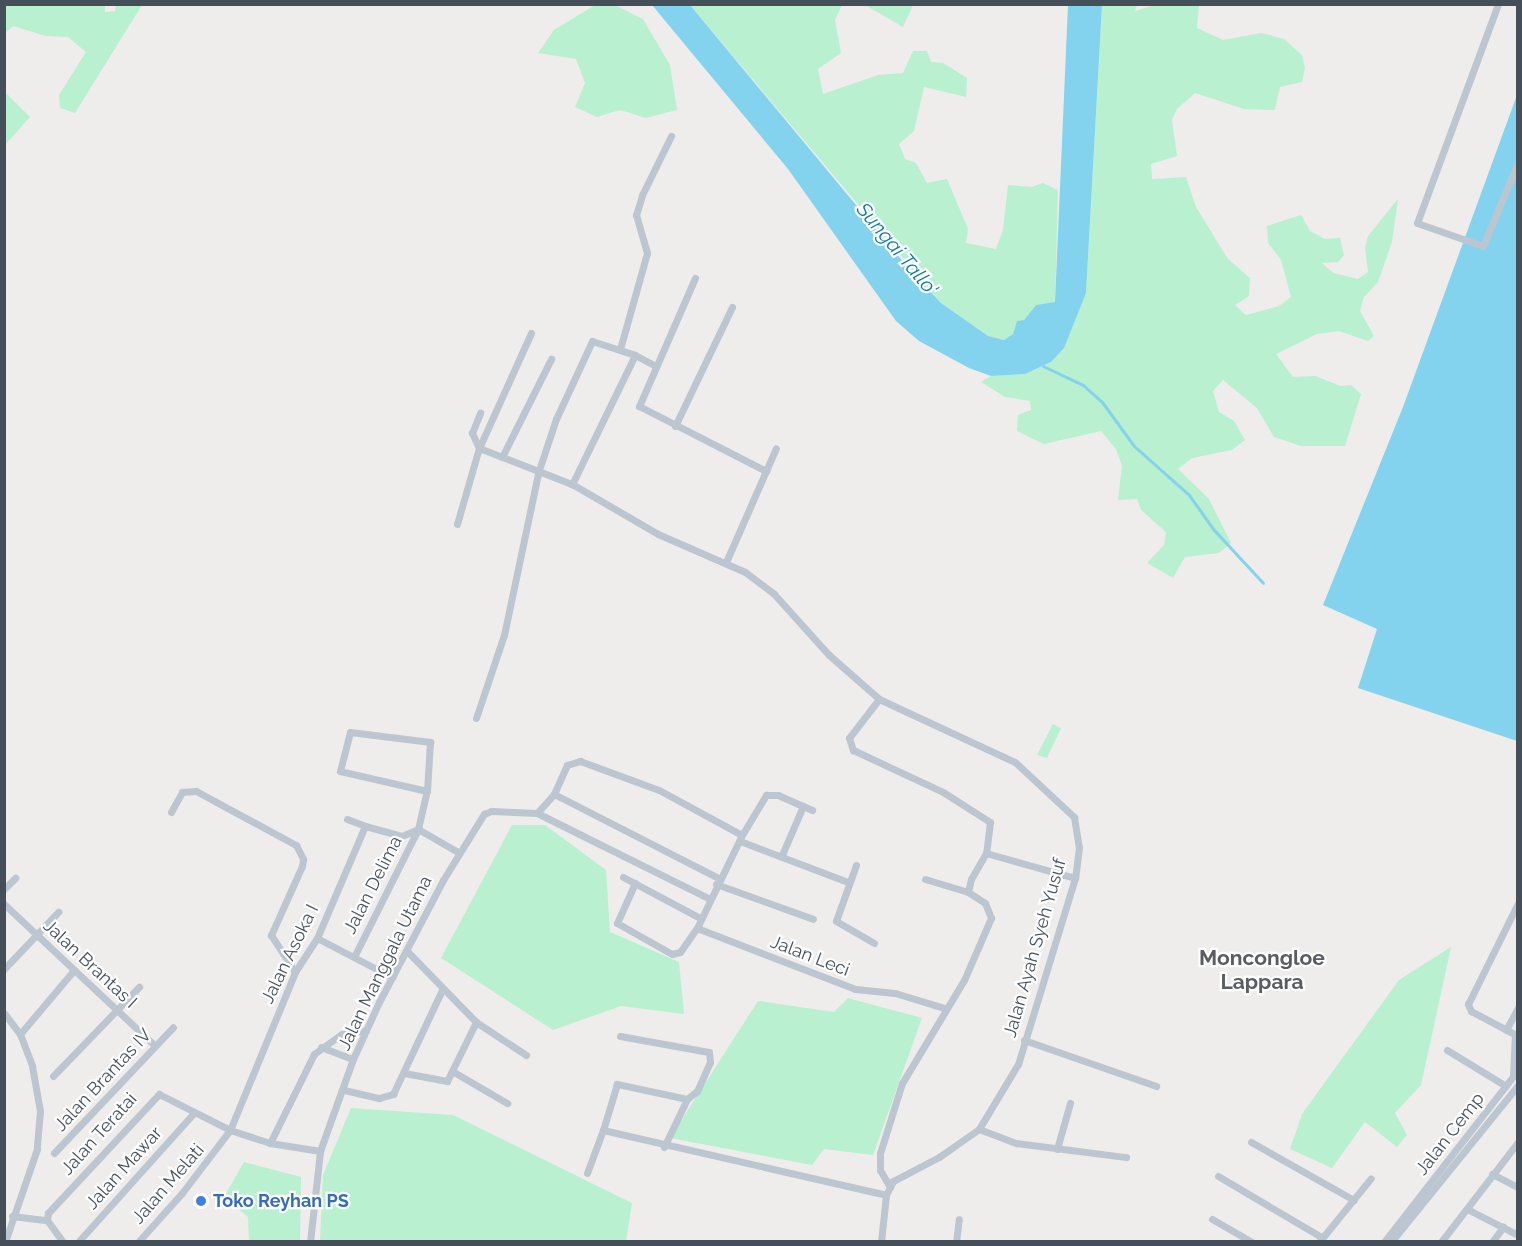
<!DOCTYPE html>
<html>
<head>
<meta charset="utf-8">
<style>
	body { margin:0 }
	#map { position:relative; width:1522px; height:1246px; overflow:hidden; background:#efecec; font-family:Raleway,sans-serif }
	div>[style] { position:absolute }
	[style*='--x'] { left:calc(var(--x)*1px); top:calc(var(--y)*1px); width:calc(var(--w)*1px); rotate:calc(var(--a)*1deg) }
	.green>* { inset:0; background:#b8f0d0 }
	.water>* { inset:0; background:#83d3ef }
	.stream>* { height:3px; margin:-1.5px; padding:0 1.5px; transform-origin:1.5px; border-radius:1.5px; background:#83d3ef }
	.street>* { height:7px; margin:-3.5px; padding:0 3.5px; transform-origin:3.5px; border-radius:3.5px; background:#bcc6d0 }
	.dots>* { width:16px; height:16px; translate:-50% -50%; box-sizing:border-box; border:3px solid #fff; border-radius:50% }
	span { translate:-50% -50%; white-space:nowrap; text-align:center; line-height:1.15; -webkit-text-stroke:4.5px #fff; paint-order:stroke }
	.street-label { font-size:18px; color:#444f5a }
	.shop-label { font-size:18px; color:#366cbe; font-weight:700 }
	.left { translate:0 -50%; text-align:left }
	.water-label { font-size:20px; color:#087aa3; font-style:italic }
	.quarter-label { font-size:21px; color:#595c62; font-weight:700 }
	.frame { position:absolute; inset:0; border:6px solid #444f5a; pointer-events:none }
</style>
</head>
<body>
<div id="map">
	<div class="green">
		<i style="clip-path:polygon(5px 4px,105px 5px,105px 12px,115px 11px,116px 5px,142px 5px,75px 113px,60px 108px,59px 95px,86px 52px,68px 37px,46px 36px,13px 26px,5px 33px)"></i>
		<i style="clip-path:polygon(595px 5px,615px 5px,643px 19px,670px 65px,677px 110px,646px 118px,620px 110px,597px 117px,575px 107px,585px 83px,576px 59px,538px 53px,554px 30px)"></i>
		<i style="clip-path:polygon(690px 5px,842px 5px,835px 20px,841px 53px,818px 69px,823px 94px,878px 75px,903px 73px,913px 51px,927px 51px,931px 62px,943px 63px,967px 78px,966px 97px,924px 87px,914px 131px,899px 144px,905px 159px,916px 163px,927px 183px,947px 179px,968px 229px,966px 243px,996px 249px,1003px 230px,1008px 185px,1031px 187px,1043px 183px,1058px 190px,1055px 303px,1036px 305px,1024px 320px,1017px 322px,1013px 334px,1004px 340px,988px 336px,941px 303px)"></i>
		<i style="clip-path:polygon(865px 5px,913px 4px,913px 5px,903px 27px)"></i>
		<i style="clip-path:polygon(1102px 5px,1137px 5px,1135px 11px,1155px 5px,1199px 5px,1197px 28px,1223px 40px,1261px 33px,1284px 39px,1302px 55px,1305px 68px,1302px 82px,1280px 87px,1275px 110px,1244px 109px,1195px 93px,1177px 109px,1172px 120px,1177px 156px,1151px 164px,1152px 179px,1186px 177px,1196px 207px,1228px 259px,1250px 278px,1249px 296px,1235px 305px,1246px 315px,1279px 306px,1291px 297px,1281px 260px,1268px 243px,1267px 226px,1301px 215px,1310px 231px,1325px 239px,1340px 238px,1344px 255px,1338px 262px,1322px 263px,1333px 273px,1358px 279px,1368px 272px,1365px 248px,1368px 236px,1398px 199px,1392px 242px,1378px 282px,1364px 297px,1360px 311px,1374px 336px,1368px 341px,1339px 331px,1317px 334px,1276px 354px,1293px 377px,1315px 376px,1341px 386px,1351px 385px,1361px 394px,1345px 446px,1301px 446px,1274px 437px,1257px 408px,1223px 380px,1213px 391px,1219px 412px,1234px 421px,1245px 440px,1232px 450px,1192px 458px,1178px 469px,1209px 499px,1231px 543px,1219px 553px,1185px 557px,1173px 578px,1147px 563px,1164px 545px,1166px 532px,1141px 510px,1137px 499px,1118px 500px,1122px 466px,1116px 449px,1101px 431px,1044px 444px,1031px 438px,1017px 431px,1018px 415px,1031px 410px,1030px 401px,1005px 397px,981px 382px,991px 376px,1025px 374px,1051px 362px,1086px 293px)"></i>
		<i style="clip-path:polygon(5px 92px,30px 117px,5px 145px,4px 145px)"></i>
		<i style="clip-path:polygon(1053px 724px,1061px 728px,1047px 758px,1037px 755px)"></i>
		<i style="clip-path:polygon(512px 825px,545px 825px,606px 870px,610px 932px,679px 962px,684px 1014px,621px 1006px,553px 1030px,441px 958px)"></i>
		<i style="clip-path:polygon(1451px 947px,1421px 1085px,1395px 1113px,1407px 1135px,1397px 1147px,1365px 1122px,1332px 1168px,1290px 1149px,1302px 1114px,1399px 980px)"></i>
		<i style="clip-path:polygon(848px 998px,922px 1018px,873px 1155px,824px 1149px,812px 1165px,670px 1138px,758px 1001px,834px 1012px)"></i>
		<i style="clip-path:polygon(351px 1108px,453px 1115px,632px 1203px,626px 1241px,320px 1241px,323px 1175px)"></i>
		<i style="clip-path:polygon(244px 1162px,301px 1177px,300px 1241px,249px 1241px,248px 1217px,224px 1197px)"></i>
	</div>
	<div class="water">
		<i style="clip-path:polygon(652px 5px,690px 5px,905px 264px,941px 303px,988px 336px,1004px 340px,1013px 334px,1017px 321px,1024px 320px,1036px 305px,1055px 302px,1068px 5px,1102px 5px,1086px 293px,1064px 348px,1051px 362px,1025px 374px,991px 376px,969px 368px,919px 341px,896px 321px,788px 169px)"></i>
		<i style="clip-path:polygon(1517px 95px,1517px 741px,1358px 688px,1377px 629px,1323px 605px,1403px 407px)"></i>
	</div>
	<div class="stream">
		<i style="--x:1043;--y:366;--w:44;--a:25.4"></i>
		<i style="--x:1083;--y:385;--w:25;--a:42"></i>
		<i style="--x:1102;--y:402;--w:54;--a:54"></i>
		<i style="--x:1134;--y:446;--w:74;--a:41.7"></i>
		<i style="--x:1189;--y:495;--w:43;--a:54.5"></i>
		<i style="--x:1214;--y:530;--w:72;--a:47.2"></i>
	</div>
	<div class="street">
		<i style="--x:1498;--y:4;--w:233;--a:110.3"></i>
		<i style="--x:1417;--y:223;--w:70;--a:19.2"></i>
		<i style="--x:1483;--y:246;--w:91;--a:-67.4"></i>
		<i style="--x:695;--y:278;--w:140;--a:113.6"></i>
		<i style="--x:639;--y:406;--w:143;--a:27.1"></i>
		<i style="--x:531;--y:333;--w:126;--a:114.3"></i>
		<i style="--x:479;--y:448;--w:100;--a:21.2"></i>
		<i style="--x:572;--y:484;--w:99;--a:30.2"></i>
		<i style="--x:658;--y:534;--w:95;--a:23.6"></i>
		<i style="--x:745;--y:572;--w:36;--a:37"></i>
		<i style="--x:774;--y:594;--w:82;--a:48"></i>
		<i style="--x:829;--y:655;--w:67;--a:41.3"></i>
		<i style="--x:879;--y:699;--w:150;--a:24.9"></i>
		<i style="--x:1015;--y:762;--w:81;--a:43"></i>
		<i style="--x:1074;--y:817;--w:30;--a:81"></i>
		<i style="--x:1079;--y:847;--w:31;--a:97"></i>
		<i style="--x:1075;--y:878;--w:195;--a:107"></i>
		<i style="--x:1018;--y:1064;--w:76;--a:121"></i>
		<i style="--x:979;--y:1129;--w:49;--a:145"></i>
		<i style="--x:939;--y:1157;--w:52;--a:152.4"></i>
		<i style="--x:893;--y:1181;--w:16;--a:117"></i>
		<i style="--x:886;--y:1195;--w:47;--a:96.1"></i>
		<i style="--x:620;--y:349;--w:100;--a:-74.3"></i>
		<i style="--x:647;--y:253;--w:40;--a:-106"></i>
		<i style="--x:636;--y:215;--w:21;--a:-73"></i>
		<i style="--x:642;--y:195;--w:66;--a:-63.8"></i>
		<i style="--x:635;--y:355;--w:24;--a:28"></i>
		<i style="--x:675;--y:426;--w:132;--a:-64.4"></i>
		<i style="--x:502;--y:457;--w:110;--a:-63.4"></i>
		<i style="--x:457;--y:524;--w:79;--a:-73.9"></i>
		<i style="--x:479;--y:448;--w:17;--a:-115"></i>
		<i style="--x:472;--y:433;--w:22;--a:-68"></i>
		<i style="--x:726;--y:562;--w:124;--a:-66.3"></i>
		<i style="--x:879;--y:699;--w:49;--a:127.6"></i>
		<i style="--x:849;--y:738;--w:13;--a:72"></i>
		<i style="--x:853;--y:750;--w:99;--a:25"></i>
		<i style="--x:943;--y:792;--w:56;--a:32.6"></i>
		<i style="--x:990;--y:822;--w:31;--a:97"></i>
		<i style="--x:986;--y:853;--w:30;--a:120"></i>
		<i style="--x:971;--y:879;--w:13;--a:103"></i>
		<i style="--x:968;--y:892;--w:20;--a:33"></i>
		<i style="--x:985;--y:903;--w:16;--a:68"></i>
		<i style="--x:991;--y:918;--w:68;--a:113.5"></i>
		<i style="--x:964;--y:980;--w:120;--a:121"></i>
		<i style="--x:902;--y:1083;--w:73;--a:107.4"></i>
		<i style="--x:880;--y:1153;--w:17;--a:90"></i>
		<i style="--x:880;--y:1170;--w:20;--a:60"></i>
		<i style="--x:476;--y:718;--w:88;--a:-71.4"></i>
		<i style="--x:504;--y:635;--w:166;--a:-78.1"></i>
		<i style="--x:538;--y:473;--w:57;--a:-71.6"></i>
		<i style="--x:556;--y:419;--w:86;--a:-65.2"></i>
		<i style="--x:592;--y:341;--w:45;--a:18"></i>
		<i style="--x:635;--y:355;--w:144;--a:116"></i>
		<i style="--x:350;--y:732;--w:81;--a:7.1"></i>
		<i style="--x:430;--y:742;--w:49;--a:93.5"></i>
		<i style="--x:427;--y:791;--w:89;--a:-167.1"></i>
		<i style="--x:340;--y:771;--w:40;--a:-75.6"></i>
		<i style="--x:554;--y:794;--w:186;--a:27.1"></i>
		<i style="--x:803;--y:806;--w:10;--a:24"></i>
		<i style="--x:171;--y:812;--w:23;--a:-61"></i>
		<i style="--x:182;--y:792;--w:14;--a:-4"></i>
		<i style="--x:196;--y:791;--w:114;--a:28.4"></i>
		<i style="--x:296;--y:845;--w:16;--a:63"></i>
		<i style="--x:303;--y:859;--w:7;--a:98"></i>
		<i style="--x:302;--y:866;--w:76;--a:114.2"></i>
		<i style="--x:271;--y:935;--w:44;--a:57"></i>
		<i style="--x:537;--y:813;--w:193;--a:26.4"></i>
		<i style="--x:347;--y:819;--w:19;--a:21"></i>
		<i style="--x:418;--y:829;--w:46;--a:29.9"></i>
		<i style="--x:740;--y:841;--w:116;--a:20.8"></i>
		<i style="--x:986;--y:853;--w:92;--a:15.7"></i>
		<i style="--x:856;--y:865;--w:59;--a:109.7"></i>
		<i style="--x:836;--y:921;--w:44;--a:30.1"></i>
		<i style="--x:623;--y:877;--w:87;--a:28"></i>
		<i style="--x:925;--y:879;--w:45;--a:16.8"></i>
		<i style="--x:635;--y:883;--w:44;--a:114.2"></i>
		<i style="--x:617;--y:923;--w:63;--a:29.4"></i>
		<i style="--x:672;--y:954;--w:8;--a:-14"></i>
		<i style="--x:680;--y:952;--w:29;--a:-55"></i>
		<i style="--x:697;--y:928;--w:169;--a:21.1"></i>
		<i style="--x:855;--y:989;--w:40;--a:5.7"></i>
		<i style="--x:895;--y:993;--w:51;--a:17"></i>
		<i style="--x:716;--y:884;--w:103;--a:19.8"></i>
		<i style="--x:4;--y:889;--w:16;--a:-45"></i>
		<i style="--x:1518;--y:903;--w:113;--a:116.3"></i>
		<i style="--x:1468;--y:1004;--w:8;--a:67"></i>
		<i style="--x:1471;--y:1011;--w:53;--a:28"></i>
		<i style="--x:4;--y:904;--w:207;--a:43.2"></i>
		<i style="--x:697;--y:928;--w:101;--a:-64.2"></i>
		<i style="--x:317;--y:938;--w:85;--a:27.5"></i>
		<i style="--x:407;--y:951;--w:99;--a:45.8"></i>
		<i style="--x:476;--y:1022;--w:60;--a:33.4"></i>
		<i style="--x:355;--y:955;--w:141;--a:-63.4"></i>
		<i style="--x:418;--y:829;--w:39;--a:-77"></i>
		<i style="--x:4;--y:969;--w:79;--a:-46.5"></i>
		<i style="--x:4;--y:1013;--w:26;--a:53"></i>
		<i style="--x:20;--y:1034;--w:34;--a:69"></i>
		<i style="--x:32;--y:1066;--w:46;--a:79.9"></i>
		<i style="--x:40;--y:1111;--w:38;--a:95"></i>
		<i style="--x:37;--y:1149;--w:98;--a:109"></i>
		<i style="--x:1506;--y:1030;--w:26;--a:-62"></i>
		<i style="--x:20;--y:1034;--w:84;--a:-49.8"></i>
		<i style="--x:620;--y:1036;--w:90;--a:10.2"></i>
		<i style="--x:709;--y:1052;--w:10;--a:84"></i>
		<i style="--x:710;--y:1062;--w:32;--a:114"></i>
		<i style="--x:697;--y:1091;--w:13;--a:141"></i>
		<i style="--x:687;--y:1099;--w:72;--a:-167.9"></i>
		<i style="--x:617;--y:1084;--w:48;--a:106.9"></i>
		<i style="--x:603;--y:1130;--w:290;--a:12.9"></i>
		<i style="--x:1024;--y:1040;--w:140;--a:19.2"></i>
		<i style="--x:321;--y:1047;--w:34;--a:21"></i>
		<i style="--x:1447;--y:1050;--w:69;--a:31.4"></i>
		<i style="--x:452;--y:1071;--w:64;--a:30.2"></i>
		<i style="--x:404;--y:1073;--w:44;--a:10.5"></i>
		<i style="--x:447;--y:1081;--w:66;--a:-63.8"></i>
		<i style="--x:53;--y:1076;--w:124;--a:-46"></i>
		<i style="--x:344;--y:1090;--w:36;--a:13"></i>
		<i style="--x:379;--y:1098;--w:15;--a:-16"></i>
		<i style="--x:393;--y:1094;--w:115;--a:-64.8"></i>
		<i style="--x:979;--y:1129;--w:40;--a:21"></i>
		<i style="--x:1016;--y:1143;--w:111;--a:7.3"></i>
		<i style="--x:1251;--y:1142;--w:118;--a:29.4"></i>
		<i style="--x:270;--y:1143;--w:99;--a:-63.7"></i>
		<i style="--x:314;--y:1054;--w:34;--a:-36"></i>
		<i style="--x:342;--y:1034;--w:24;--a:-9"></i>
		<i style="--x:664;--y:1147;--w:53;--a:-64.4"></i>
		<i style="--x:1057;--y:1149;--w:48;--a:-74.2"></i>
		<i style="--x:54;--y:1153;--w:173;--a:-46.6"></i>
		<i style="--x:587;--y:1173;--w:46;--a:-69.6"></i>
		<i style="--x:1492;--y:1174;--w:29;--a:27"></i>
		<i style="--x:1218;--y:1176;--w:120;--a:30.6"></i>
		<i style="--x:1467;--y:1209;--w:57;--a:27"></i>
		<i style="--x:12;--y:1216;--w:35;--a:7"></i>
		<i style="--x:1212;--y:1219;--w:46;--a:29.9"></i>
		<i style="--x:47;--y:1220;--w:7;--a:-82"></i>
		<i style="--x:48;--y:1213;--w:163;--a:-47"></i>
		<i style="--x:159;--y:1094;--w:80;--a:26.9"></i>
		<i style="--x:230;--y:1130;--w:42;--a:18"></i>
		<i style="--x:270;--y:1143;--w:51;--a:9.1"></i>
		<i style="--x:47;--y:1220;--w:27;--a:54"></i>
		<i style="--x:78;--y:1242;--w:172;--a:-48.1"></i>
		<i style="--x:138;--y:1242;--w:66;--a:-48.1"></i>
		<i style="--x:182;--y:1193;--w:79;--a:-52.7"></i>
		<i style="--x:230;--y:1130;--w:171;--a:-67.6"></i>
		<i style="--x:295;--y:972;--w:40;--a:-57.1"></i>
		<i style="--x:317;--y:938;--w:122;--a:-66.8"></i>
		<i style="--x:365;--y:826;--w:38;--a:15"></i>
		<i style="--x:402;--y:836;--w:17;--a:-24"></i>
		<i style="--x:310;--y:1242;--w:92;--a:-83.7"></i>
		<i style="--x:320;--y:1151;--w:98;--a:-70.3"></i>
		<i style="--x:353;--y:1059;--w:63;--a:-65.5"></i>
		<i style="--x:379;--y:1002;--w:138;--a:-62.3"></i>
		<i style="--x:443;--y:880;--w:78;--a:-58.2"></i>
		<i style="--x:484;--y:814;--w:8;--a:-23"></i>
		<i style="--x:491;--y:811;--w:46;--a:2.5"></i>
		<i style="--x:537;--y:813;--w:25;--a:-48"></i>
		<i style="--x:554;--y:794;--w:32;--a:-66"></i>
		<i style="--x:567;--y:765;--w:14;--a:-17"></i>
		<i style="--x:580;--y:761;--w:84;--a:20.2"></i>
		<i style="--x:659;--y:790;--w:94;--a:28.5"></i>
		<i style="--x:742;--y:835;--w:47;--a:-59"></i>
		<i style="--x:766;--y:795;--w:12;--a:0"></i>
		<i style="--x:778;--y:795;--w:27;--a:24"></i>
		<i style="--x:803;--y:806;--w:53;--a:113.2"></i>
		<i style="--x:956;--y:1242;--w:23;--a:-83"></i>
		<i style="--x:1319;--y:1242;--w:82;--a:-50.9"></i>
		<i style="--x:1384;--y:1242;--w:210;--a:-52.1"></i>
		<i style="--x:1513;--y:1076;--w:42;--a:-87.3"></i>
		<i style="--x:1391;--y:1242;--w:202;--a:-51"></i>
		<i style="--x:1441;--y:1242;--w:126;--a:-52.4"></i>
		<i style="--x:1492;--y:1242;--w:19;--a:-54"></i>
	</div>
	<div class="dots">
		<i style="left:201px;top:1201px;background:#3f7fe0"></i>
	</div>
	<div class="street-label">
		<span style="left:373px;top:885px;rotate:-63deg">Jalan Delima</span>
		<span style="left:1035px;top:948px;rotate:-74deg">Jalan Ayah Syeh Yusuf</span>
		<span style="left:290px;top:954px;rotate:-64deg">Jalan Asoka I</span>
		<span style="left:810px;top:956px;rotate:21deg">Jalan Leci</span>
		<span style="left:385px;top:963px;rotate:-64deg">Jalan Manggala Utama</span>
		<span style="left:90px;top:964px;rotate:43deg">Jalan Brantas I</span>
		<span style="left:103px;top:1080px;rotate:-47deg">Jalan Brantas IV</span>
		<span style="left:99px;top:1134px;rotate:-48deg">Jalan Teratai</span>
		<span style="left:1450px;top:1134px;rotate:-52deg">Jalan Cemp</span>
		<span style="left:124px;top:1168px;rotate:-48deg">Jalan Mawar</span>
		<span style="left:168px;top:1184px;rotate:-49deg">Jalan Melati</span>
	</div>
	<div class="shop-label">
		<span class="left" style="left:213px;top:1201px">Toko Reyhan PS</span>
	</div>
	<div class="water-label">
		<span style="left:897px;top:249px;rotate:50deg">Sungai Tallo'</span>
	</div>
	<div class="quarter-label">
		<span style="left:1262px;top:970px">Moncongloe<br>Lappara</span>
	</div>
	<div class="frame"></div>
</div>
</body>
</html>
